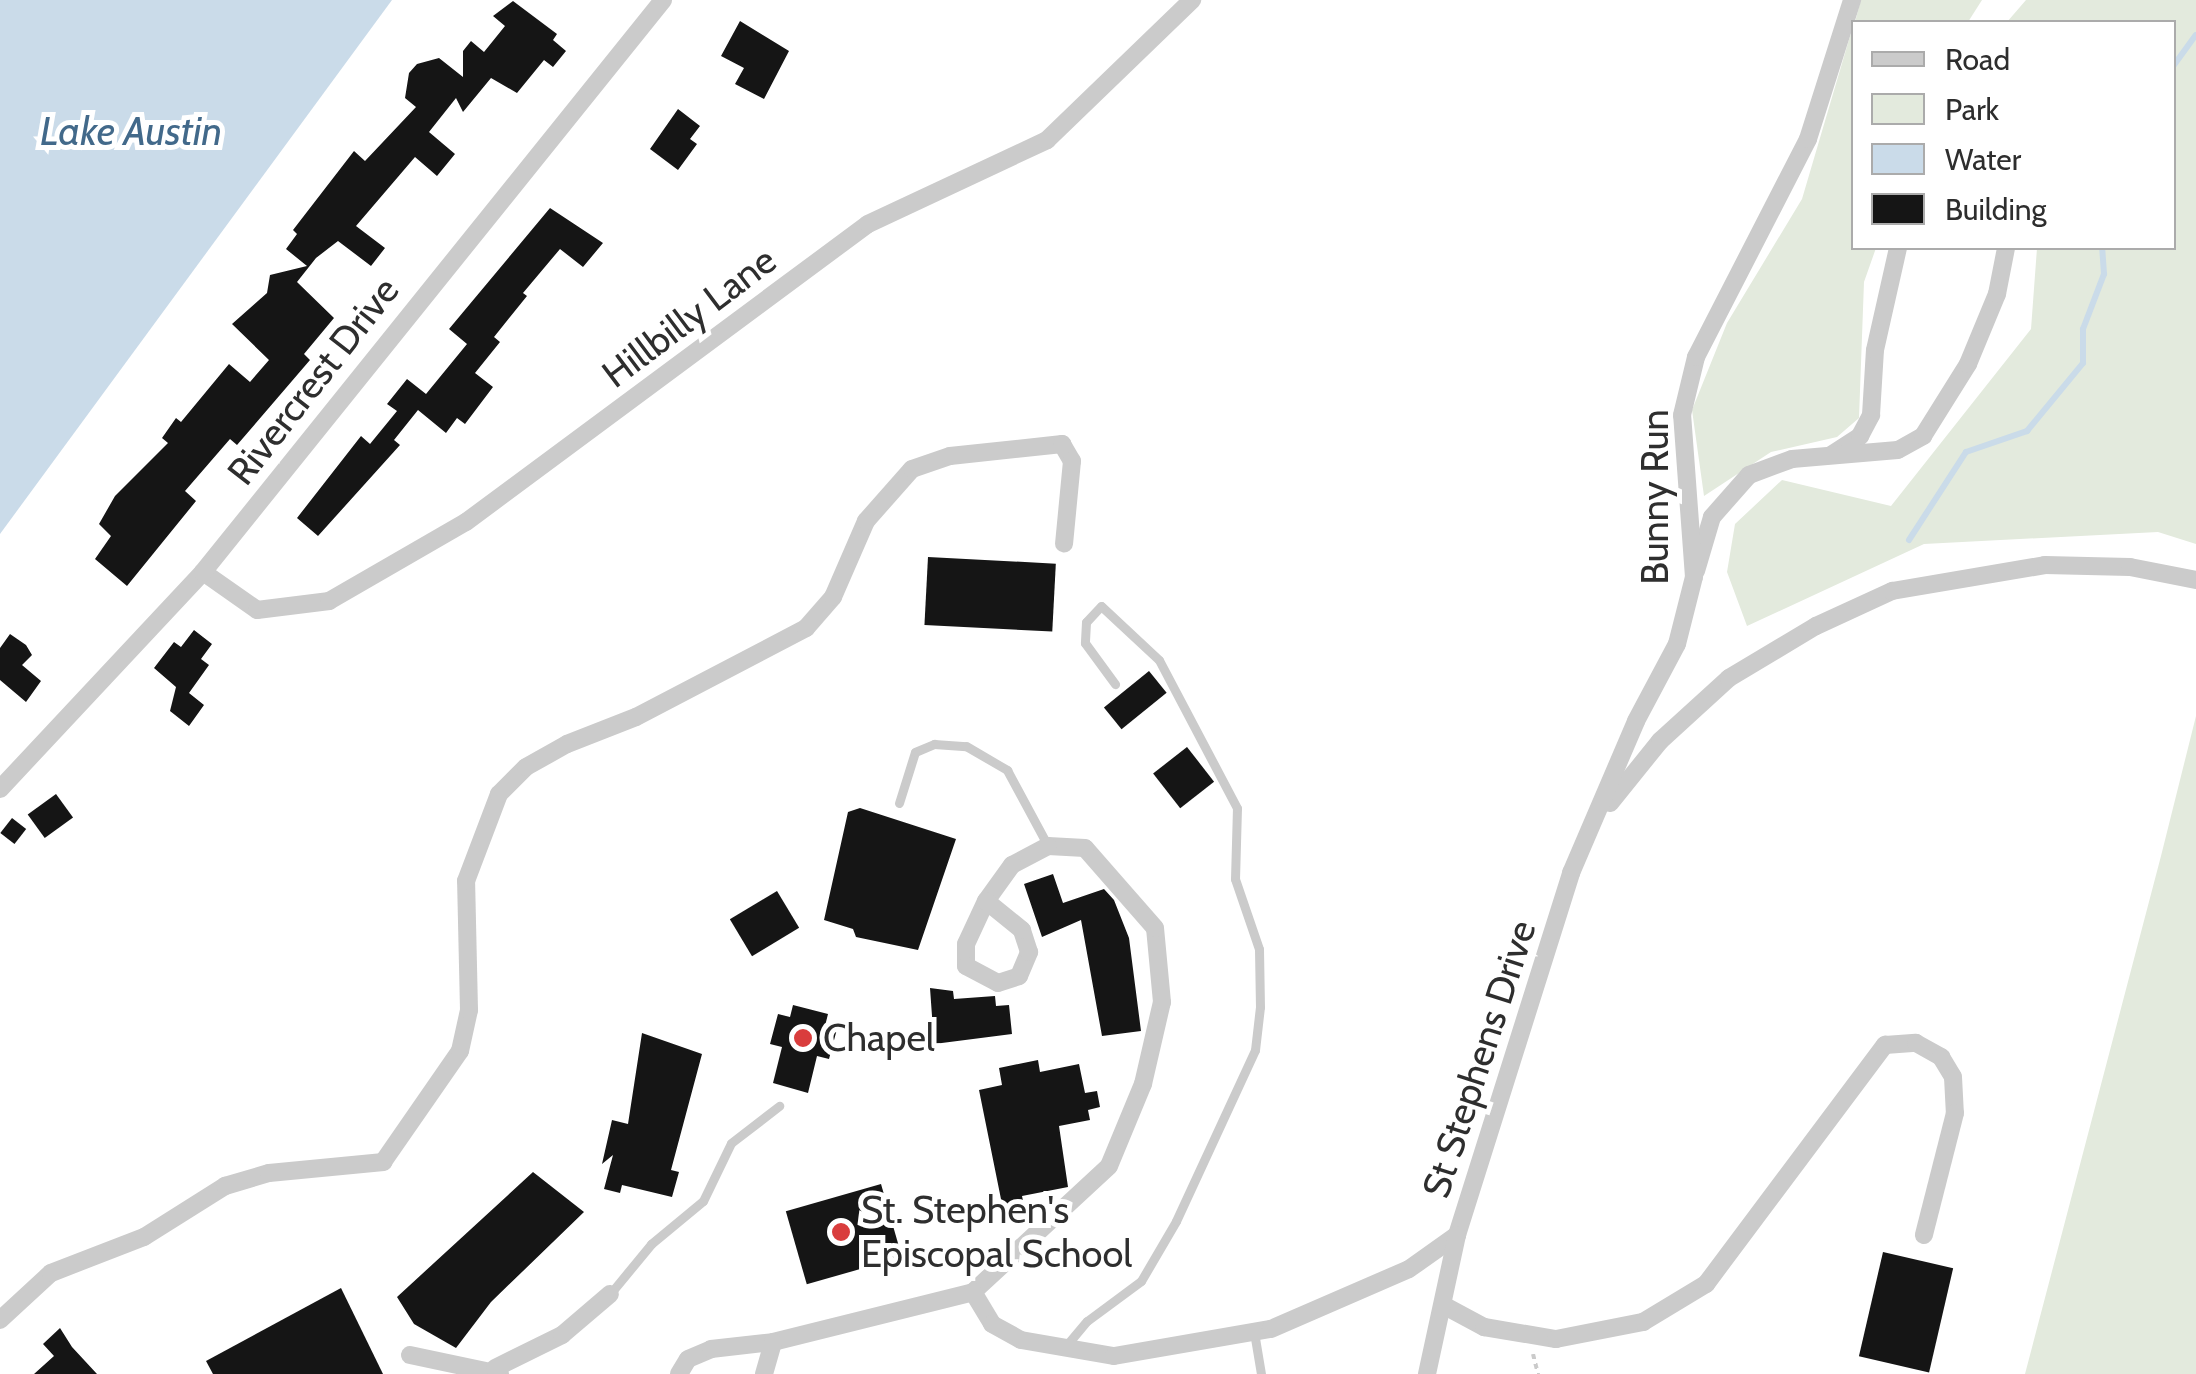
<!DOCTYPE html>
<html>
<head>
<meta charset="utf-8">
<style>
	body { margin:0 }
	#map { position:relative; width:2196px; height:1374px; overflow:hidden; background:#fff; font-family:Cabin,sans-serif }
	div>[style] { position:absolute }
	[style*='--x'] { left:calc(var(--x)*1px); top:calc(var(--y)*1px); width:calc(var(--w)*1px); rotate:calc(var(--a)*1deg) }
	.green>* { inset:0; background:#e3eadd }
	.water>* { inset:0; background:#cadbe9 }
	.stream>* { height:6px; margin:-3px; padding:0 3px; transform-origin:3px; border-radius:3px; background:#cadbe9 }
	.building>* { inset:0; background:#151515; transform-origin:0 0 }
	.path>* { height:4px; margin-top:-2px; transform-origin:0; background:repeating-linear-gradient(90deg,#cbcbcb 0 5px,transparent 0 10px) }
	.service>* { height:9px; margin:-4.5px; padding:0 4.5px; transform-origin:4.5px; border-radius:4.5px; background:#cbcbcb }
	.minor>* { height:18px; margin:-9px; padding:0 9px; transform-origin:9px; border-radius:9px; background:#cbcbcb }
	.dots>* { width:28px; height:28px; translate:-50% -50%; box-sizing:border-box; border:5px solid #fff; border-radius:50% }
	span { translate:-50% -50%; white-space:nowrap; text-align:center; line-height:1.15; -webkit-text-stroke:10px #fff; paint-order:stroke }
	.street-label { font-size:38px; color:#2e2e2e }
	.poi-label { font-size:38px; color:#2e2e2e }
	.left { translate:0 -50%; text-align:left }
	.water-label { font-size:40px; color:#42698a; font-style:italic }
	.legend { position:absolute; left:1851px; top:20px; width:325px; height:230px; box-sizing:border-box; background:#fff; border:2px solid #ababab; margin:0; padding:12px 18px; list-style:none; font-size:30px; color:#2e2e2e }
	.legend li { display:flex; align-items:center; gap:20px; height:50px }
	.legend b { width:50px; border:2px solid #ababab }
</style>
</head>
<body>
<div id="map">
	<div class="green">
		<i style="clip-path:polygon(1861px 0,1982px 0,1968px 22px,1855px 22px)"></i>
		<i style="clip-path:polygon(2026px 0,2196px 0,2196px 544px,2158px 532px,1924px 544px,1747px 626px,1727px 572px,1735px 524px,1782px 480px,1891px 506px,2031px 329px,2037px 248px,2174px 248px,2174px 22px,2007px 22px)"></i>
		<i style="clip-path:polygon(1853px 26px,1854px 248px,1876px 248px,1864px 282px,1859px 418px,1837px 437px,1771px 452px,1704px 496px,1692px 410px,1727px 323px,1802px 199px)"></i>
		<i style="clip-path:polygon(2196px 716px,2196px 1374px,2025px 1374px,2161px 856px)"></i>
	</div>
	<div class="water">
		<i style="clip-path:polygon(0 0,392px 0,0 534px)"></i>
	</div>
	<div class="stream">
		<i style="--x:2174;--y:65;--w:37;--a:-54"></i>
		<i style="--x:1909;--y:540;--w:105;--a:-57.1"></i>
		<i style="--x:1966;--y:452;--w:65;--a:-19"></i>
		<i style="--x:2027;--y:431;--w:88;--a:-50.5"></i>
		<i style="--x:2083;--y:363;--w:34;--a:-90"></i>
		<i style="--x:2083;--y:329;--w:59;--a:-69.1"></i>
		<i style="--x:2104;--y:274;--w:26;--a:-94"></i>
	</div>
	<div class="building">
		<i style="clip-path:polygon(513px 1px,557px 34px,553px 40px,566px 51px,553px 67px,544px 60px,517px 93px,491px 78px,463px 112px,456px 98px,429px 132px,455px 154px,437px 176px,415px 157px,356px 226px,385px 248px,371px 266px,338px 241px,316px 258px,297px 282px,334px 318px,304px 354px,310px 360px,237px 445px,230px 439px,185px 491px,196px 501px,127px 586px,95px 559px,111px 536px,99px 524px,115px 496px,168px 443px,162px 438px,176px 418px,181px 422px,229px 364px,250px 382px,269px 360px,232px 324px,267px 293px,270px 275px,307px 266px,286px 249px,297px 234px,293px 230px,354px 151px,365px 161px,416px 107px,405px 98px,409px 73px,417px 64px,439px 58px,463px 77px,463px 51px,471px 41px,484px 52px,505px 26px,493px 16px)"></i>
		<i style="clip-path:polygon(740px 21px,789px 51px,764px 99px,735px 84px,744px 68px,721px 56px)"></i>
		<i style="clip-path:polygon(678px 109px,700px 126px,690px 139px,697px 144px,678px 170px,650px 149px)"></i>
		<i style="clip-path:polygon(550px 208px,603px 243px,583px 267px,560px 249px,523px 293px,527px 296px,494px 337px,500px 342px,475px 373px,493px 387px,465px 424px,457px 418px,446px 433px,418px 410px,394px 440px,400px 445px,318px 536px,297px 518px,361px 436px,370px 444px,397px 411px,387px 404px,407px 379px,426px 394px,467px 344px,449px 329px)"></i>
		<i style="left:928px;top:557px;width:128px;height:68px;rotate:3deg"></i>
		<i style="clip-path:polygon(194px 630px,212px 644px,201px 659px,209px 665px,189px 693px,204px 705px,189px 726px,170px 711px,176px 687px,154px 668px,174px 642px,181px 647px)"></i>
		<i style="clip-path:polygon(10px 634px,26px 645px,32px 655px,22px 665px,41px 681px,26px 702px,0 680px,0 648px)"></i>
		<i style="left:1149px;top:671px;width:28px;height:58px;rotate:51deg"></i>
		<i style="left:1187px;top:747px;width:44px;height:43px;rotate:52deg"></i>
		<i style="left:56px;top:794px;width:29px;height:35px;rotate:54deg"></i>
		<i style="clip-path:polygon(860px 808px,956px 839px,918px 950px,856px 937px,853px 929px,824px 920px,848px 812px)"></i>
		<i style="left:12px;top:818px;width:18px;height:19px;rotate:38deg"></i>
		<i style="clip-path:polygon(1053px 874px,1063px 903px,1104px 889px,1114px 900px,1129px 938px,1141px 1031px,1102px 1036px,1081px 920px,1042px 937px,1024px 884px)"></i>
		<i style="left:777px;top:891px;width:43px;height:55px;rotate:59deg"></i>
		<i style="clip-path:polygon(930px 988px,953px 991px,954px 999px,995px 996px,996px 1006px,1009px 1005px,1012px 1034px,934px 1044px)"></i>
		<i style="clip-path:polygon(793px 1005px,828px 1014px,825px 1026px,837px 1029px,829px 1059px,817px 1056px,808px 1093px,773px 1083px,782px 1047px,770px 1044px,778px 1014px,790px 1017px)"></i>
		<i style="clip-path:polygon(642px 1033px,702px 1054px,671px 1170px,679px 1172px,672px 1197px,622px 1185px,620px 1193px,604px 1189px,613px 1155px,602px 1164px,612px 1120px,628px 1124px)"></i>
		<i style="clip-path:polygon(1038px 1060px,1040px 1072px,1079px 1064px,1085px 1093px,1097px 1091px,1100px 1107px,1088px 1110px,1090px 1120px,1059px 1126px,1068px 1187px,1022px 1196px,1026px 1215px,1005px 1219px,979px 1090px,1002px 1085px,999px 1068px)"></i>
		<i style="clip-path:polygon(533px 1172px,584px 1212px,491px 1302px,456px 1348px,414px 1324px,397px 1297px)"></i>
		<i style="left:881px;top:1184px;width:76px;height:99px;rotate:74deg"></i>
		<i style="left:1883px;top:1252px;width:72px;height:107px;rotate:13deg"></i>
		<i style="clip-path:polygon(341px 1288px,383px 1374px,213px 1374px,206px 1361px)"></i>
		<i style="clip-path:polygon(60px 1328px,72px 1347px,97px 1374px,34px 1374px,54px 1356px,43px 1344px)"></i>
	</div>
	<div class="path">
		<i style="--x:1533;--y:1354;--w:21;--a:76"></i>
	</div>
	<div class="service">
		<i style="--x:899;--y:803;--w:53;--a:-72.6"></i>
		<i style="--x:915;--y:752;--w:21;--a:-23"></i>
		<i style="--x:934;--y:744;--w:32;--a:4"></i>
		<i style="--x:966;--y:746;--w:48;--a:30.3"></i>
		<i style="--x:1007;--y:770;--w:86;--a:61.7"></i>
		<i style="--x:610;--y:1294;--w:65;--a:-50.6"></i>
		<i style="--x:651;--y:1244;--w:67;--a:-39.6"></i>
		<i style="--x:703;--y:1201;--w:64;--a:-64.2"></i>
		<i style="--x:731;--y:1143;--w:61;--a:-37.6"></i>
		<i style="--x:1254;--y:1332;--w:43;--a:80.5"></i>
		<i style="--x:1065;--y:1347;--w:34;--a:-50"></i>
		<i style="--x:1087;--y:1321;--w:67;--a:-36.5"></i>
		<i style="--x:1141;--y:1281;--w:69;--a:-59.7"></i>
		<i style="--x:1176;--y:1221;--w:188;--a:-65.2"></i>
		<i style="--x:1255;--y:1050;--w:43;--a:-83.4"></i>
		<i style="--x:1260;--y:1007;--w:58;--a:-91"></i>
		<i style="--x:1259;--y:949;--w:74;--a:-108.9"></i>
		<i style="--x:1235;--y:879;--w:71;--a:-88.4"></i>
		<i style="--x:1237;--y:808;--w:167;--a:-117.8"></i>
		<i style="--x:1159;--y:660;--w:79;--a:-137"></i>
		<i style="--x:1101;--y:606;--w:22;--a:133"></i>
		<i style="--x:1086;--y:622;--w:21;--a:93"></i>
		<i style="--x:1085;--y:643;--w:51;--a:53.8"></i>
	</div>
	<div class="minor">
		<i style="--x:1831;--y:455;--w:35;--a:-33"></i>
		<i style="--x:1860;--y:436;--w:24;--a:-62"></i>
		<i style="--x:1871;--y:415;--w:65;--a:-86.5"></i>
		<i style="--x:1875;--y:350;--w:105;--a:-77.3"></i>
		<i style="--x:1696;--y:571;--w:56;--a:-73.5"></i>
		<i style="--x:1712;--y:517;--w:56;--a:-48.6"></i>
		<i style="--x:1749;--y:475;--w:46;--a:-20.4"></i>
		<i style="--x:1792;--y:459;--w:106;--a:-4.9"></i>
		<i style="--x:1898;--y:450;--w:29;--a:-29"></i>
		<i style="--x:1923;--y:436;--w:85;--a:-58"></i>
		<i style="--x:1968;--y:364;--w:76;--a:-67.5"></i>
		<i style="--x:1997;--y:294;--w:47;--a:-78.9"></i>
		<i style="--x:203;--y:572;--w:66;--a:35.1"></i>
		<i style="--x:257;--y:610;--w:73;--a:-7.1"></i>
		<i style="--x:329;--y:601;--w:158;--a:-30"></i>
		<i style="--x:466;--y:522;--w:500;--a:-36.55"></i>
		<i style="--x:868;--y:224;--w:198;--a:-25.1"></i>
		<i style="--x:1047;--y:140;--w:202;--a:-44"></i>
		<i style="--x:0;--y:789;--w:297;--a:-46.9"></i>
		<i style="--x:203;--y:572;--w:734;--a:-51.19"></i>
		<i style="--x:1610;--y:803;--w:80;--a:-51.1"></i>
		<i style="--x:1660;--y:741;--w:93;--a:-42.4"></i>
		<i style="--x:1729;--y:678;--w:101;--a:-30.9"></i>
		<i style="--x:1816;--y:626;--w:84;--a:-24.7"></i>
		<i style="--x:1892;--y:591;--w:155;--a:-9.6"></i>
		<i style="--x:2045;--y:565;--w:85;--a:1.3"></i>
		<i style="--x:2130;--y:567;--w:67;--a:11.1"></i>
		<i style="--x:973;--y:1292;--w:185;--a:-42.8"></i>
		<i style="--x:1109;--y:1166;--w:89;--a:-67.5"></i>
		<i style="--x:1143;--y:1084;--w:84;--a:-77"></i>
		<i style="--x:1162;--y:1002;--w:74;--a:-95.4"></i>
		<i style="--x:1155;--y:928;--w:106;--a:-131.2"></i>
		<i style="--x:1085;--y:848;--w:37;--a:-177"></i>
		<i style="--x:1048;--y:846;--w:41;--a:152.2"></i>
		<i style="--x:1012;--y:865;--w:44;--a:125.8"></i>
		<i style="--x:986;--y:901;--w:47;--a:114.9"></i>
		<i style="--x:966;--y:944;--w:22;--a:90"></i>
		<i style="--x:966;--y:966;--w:36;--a:28"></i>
		<i style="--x:998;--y:983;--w:22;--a:-18"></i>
		<i style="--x:1019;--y:976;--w:26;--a:-67"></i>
		<i style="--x:1029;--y:952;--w:23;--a:-108"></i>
		<i style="--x:1022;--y:930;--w:46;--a:-141.1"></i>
		<i style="--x:1443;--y:1305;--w:47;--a:28.2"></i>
		<i style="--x:1484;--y:1327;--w:73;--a:9.5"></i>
		<i style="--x:1556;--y:1339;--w:89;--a:-11.1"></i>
		<i style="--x:1643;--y:1322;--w:74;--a:-31.1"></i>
		<i style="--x:1706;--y:1284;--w:299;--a:-53.2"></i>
		<i style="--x:1885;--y:1045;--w:31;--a:-4"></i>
		<i style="--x:1916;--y:1043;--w:29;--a:29"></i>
		<i style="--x:1941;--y:1057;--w:23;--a:59"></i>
		<i style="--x:1953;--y:1077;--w:36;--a:87"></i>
		<i style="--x:1955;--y:1113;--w:126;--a:104.3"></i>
		<i style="--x:0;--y:1320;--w:69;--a:-42.7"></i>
		<i style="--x:51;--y:1273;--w:100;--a:-21.2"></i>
		<i style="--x:144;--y:1237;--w:96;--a:-32.2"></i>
		<i style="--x:225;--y:1186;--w:46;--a:-16.5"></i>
		<i style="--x:269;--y:1173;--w:115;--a:-5.5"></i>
		<i style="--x:383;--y:1162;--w:135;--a:-55.3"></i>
		<i style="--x:460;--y:1051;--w:42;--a:-77.6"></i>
		<i style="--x:469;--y:1010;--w:129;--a:-91.3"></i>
		<i style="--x:466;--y:881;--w:93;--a:-69.2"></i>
		<i style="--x:499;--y:794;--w:38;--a:-45"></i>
		<i style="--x:526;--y:767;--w:47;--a:-29.3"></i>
		<i style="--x:567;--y:744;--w:74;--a:-21.4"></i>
		<i style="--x:636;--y:717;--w:192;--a:-27.6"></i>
		<i style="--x:806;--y:628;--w:41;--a:-48.9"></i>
		<i style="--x:833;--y:597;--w:83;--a:-66.5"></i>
		<i style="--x:866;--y:521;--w:69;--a:-48.5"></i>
		<i style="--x:912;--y:469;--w:40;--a:-18.9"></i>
		<i style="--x:950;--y:456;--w:113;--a:-6.1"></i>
		<i style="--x:1062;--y:444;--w:20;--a:60"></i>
		<i style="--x:1072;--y:461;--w:83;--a:95.5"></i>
		<i style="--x:410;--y:1355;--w:92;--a:11.9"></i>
		<i style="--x:495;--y:1368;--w:75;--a:-26.2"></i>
		<i style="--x:562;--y:1335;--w:63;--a:-40.5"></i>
		<i style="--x:679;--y:1374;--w:17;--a:-59"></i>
		<i style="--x:688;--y:1359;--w:25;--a:-23"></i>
		<i style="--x:711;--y:1349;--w:62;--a:-6.4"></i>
		<i style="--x:773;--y:1342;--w:206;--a:-14"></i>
		<i style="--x:973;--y:1292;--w:37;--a:59"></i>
		<i style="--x:992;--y:1324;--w:33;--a:29"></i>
		<i style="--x:1021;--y:1340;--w:94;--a:9.8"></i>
		<i style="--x:1114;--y:1356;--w:159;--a:-9.8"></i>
		<i style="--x:1271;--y:1329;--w:150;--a:-23.5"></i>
		<i style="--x:1409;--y:1269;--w:59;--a:-35.3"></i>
		<i style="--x:1457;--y:1235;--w:380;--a:-72.5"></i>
		<i style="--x:1571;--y:873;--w:165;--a:-66.8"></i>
		<i style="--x:1636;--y:721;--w:87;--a:-62"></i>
		<i style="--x:1677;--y:644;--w:69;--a:-75.8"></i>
		<i style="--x:1694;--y:577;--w:162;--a:-94.2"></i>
		<i style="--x:1682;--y:415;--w:60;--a:-76.4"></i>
		<i style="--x:1696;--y:357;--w:245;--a:-62.8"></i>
		<i style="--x:1808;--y:139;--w:146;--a:-72.4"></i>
		<i style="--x:764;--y:1374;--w:33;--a:-74"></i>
		<i style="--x:1427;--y:1374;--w:142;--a:-77.8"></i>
	</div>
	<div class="dots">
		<i style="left:803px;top:1038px;background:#d93d3d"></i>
		<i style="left:841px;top:1232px;background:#d93d3d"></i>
	</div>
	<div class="street-label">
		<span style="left:689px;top:317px;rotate:-37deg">Hillbilly Lane</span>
		<span style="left:313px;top:381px;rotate:-52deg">Rivercrest Drive</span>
		<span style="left:1655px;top:497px;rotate:-90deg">Bunny Run</span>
		<span style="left:1479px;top:1059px;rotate:-72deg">St Stephens Drive</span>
	</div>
	<div class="poi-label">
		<span class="left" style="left:823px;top:1038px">Chapel</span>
		<span class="left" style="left:861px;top:1232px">St. Stephen's<br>Episcopal School</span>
	</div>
	<div class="water-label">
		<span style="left:131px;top:131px">Lake Austin</span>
	</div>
	<ul class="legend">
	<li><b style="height:12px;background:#cbcbcb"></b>Road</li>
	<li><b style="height:28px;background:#e3eadd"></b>Park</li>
	<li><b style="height:28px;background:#cadbe9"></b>Water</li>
	<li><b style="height:28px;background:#151515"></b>Building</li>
	</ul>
</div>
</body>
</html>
